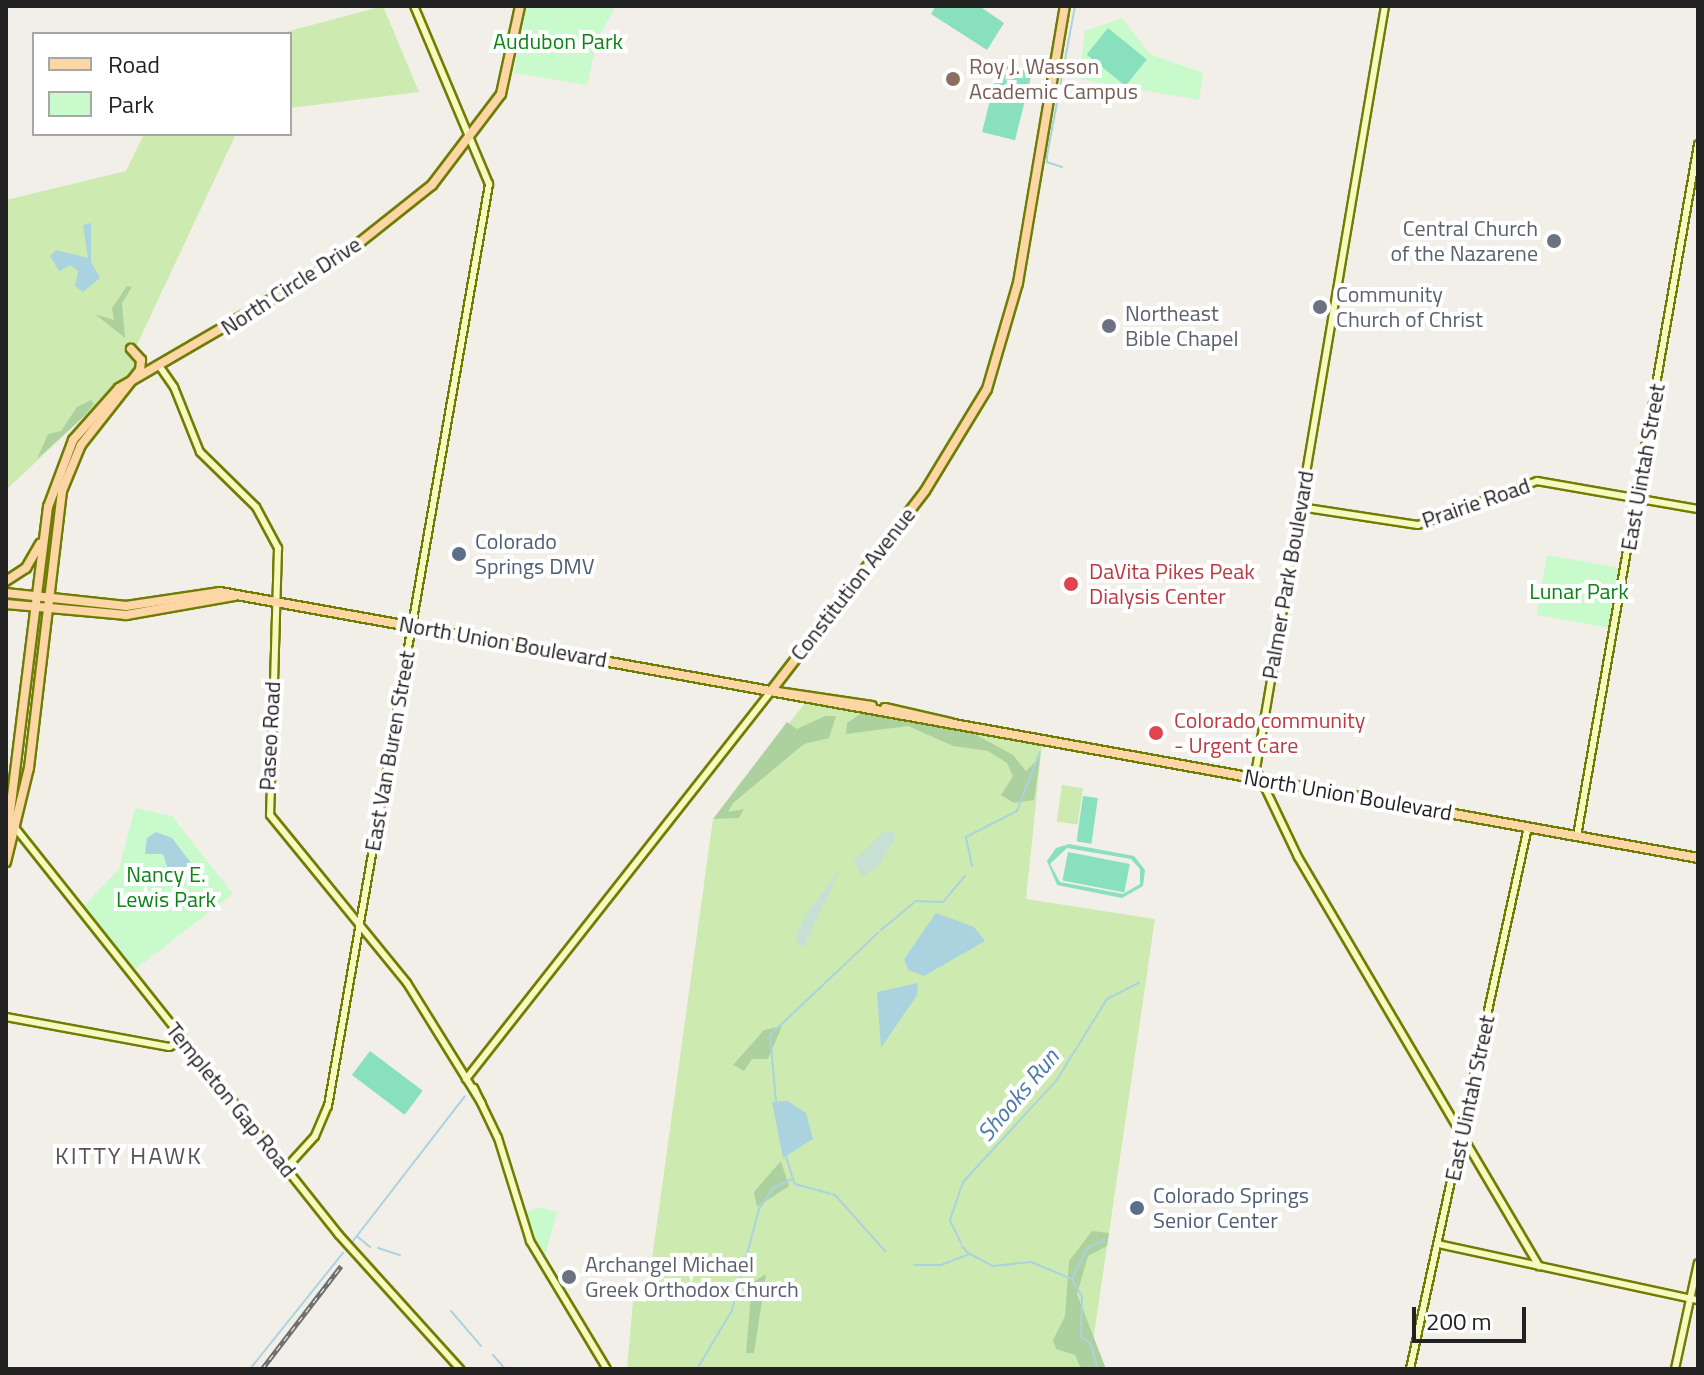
<!DOCTYPE html>
<html>
<head>
<meta charset="utf-8">
<style>
	body { margin:0 }
	#map { position:relative; width:1704px; height:1375px; overflow:hidden; background:#f2efe9; font-family:"Titillium Web",sans-serif }
	div>[style] { position:absolute }
	[style*='--x'] { left:calc(var(--x)*1px); top:calc(var(--y)*1px); width:calc(var(--w)*1px); rotate:calc(var(--a)*1deg) }
	.grass>* { inset:0; background:#cdebb0; transform-origin:0 0 }
	.forest>* { inset:0; background:#add19e }
	.wetland>* { inset:0; background:#c6e0d4 }
	.park>* { inset:0; background:#c8facc; transform-origin:0 0 }
	.pitch>* { inset:0; background:#88e0be; transform-origin:0 0 }
	.water>* { inset:0; background:#aad3df }
	.stream>* { height:2px; margin:-1px; padding:0 1px; transform-origin:1px; border-radius:1px; background:#aad3df }
	.roads { filter:drop-shadow(2px 0 #707d05) drop-shadow(-2px 0 #707d05) drop-shadow(0 2px #707d05) drop-shadow(0 -2px #707d05) }
	.secondary>* { height:6px; margin:-3px; padding:0 3px; transform-origin:3px; border-radius:3px; background:#f7fabf }
	.primary>* { height:8px; margin:-4px; padding:0 4px; transform-origin:4px; border-radius:4px; background:#fcd6a4 }
	.rail>* { height:5px; margin-top:-2.5px; transform-origin:0; background:repeating-linear-gradient(90deg,#fff 0 6px,#707070 0 12px); box-sizing:border-box; border-block:2px solid #707070 }
	.dots>* { width:22px; height:22px; translate:-50% -50%; box-sizing:border-box; border:4px solid #fff; border-radius:50% }
	span { translate:-50% -50%; white-space:nowrap; text-align:center; line-height:1.15; -webkit-text-stroke:8px #fff; paint-order:stroke }
	.park-label { font-size:22px; color:#0c8416 }
	.education-label { font-size:22px; color:#785e54 }
	.left { translate:0 -50%; text-align:left }
	.worship-label { font-size:22px; color:#5b616d }
	.right { translate:-100% -50%; text-align:right }
	.street-label { font-size:22px; color:#222 }
	.service-label { font-size:22px; color:#4e5e75 }
	.health-label { font-size:22px; color:#be3a42 }
	.water-label { font-size:24px; color:#4a7aab; font-style:italic }
	.neighbourhood-label { font-size:24px; color:#555; letter-spacing:2px }
	.frame { position:absolute; inset:0; border:8px solid #222; pointer-events:none }
	.legend { position:absolute; left:32px; top:32px; width:260px; height:104px; box-sizing:border-box; background:#fff; border:2px solid #a7a7a7; margin:0; padding:10px 14px; list-style:none; font-size:24px; color:#222 }
	.legend li { display:flex; align-items:center; gap:16px; height:40px }
	.legend b { width:40px; border:2px solid #a7a7a7 }
	.scale { position:absolute; left:1412px; top:1307px; width:114px; height:36px; box-sizing:border-box; border:4px solid #222; border-top:0; padding-left:10px; font-size:24px; line-height:28px; white-space:nowrap; color:#222; -webkit-text-stroke:6px #fff; paint-order:stroke }
</style>
</head>
<body>
<div id="map">
	<div class="grass">
		<i style="clip-path:polygon(383px 6px,419px 92px,290px 108px,290px 34px,278px 34px)"></i>
		<i style="clip-path:polygon(144px 134px,236px 134px,133px 353px,135px 369px,6px 490px,6px 200px,126px 171px)"></i>
		<i style="clip-path:polygon(806px 702px,1042px 745px,1026px 899px,1155px 919px,1089px 1369px,627px 1369px,633px 1301px,646px 1302px,713px 819px)"></i>
		<i style="left:1062px;top:785px;width:21px;height:37px;rotate:8deg"></i>
	</div>
	<div class="forest">
		<i style="clip-path:polygon(127px 286px,132px 287px,122px 303px,125px 338px,95px 314px,114px 320px,112px 308px)"></i>
		<i style="clip-path:polygon(91px 400px,94px 404px,83px 417px,37px 459px,48px 434px,61px 431px,77px 407px)"></i>
		<i style="clip-path:polygon(863px 712px,969px 731px,1013px 755px,1026px 771px,1040px 757px,1034px 800px,1014px 803px,1001px 795px,1013px 776px,1007px 763px,988px 751px,953px 746px,908px 726px,846px 734px,847px 723px)"></i>
		<i style="clip-path:polygon(825px 716px,836px 716px,829px 738px,804px 744px,733px 803px,728px 812px,744px 809px,739px 818px,713px 819px,787px 722px,797px 729px)"></i>
		<i style="clip-path:polygon(782px 1026px,768px 1059px,752px 1059px,744px 1071px,733px 1065px,764px 1030px)"></i>
		<i style="clip-path:polygon(781px 1161px,789px 1186px,757px 1207px,754px 1192px)"></i>
		<i style="clip-path:polygon(1092px 1231px,1109px 1233px,1107px 1246px,1088px 1256px,1077px 1294px,1106px 1369px,1081px 1369px,1075px 1355px,1056px 1349px,1053px 1340px,1065px 1316px,1069px 1261px)"></i>
		<i style="clip-path:polygon(766px 1274px,754px 1353px,746px 1353px,752px 1283px)"></i>
	</div>
	<div class="wetland">
		<i style="clip-path:polygon(884px 832px,895px 832px,895px 839px,878px 867px,862px 877px,853px 861px)"></i>
		<i style="clip-path:polygon(841px 868px,805px 945px,798px 947px,795px 936px,807px 913px)"></i>
	</div>
	<div class="park">
		<i style="clip-path:polygon(526px 6px,616px 6px,598px 38px,587px 85px,514px 73px)"></i>
		<i style="clip-path:polygon(1122px 18px,1150px 54px,1203px 73px,1199px 100px,1079px 79px,1085px 31px)"></i>
		<i style="left:1547px;top:555px;width:76px;height:61px;rotate:10deg"></i>
		<i style="clip-path:polygon(135px 808px,172px 816px,233px 894px,134px 970px,83px 907px,119px 869px)"></i>
		<i style="clip-path:polygon(539px 1207px,557px 1212px,544px 1259px,524px 1213px)"></i>
	</div>
	<div class="pitch">
		<i style="clip-path:polygon(936px 6px,979px 6px,1004px 23px,987px 50px,931px 14px)"></i>
		<i style="left:1108px;top:28px;width:50px;height:34px;rotate:39deg"></i>
		<i style="left:999px;top:64px;width:34px;height:70px;rotate:14deg"></i>
		<i style="left:1083px;top:796px;width:15px;height:46px;rotate:8deg"></i>
		<i style="clip-path:polygon(evenodd,1069px 844px,1134px 856px,1145px 870px,1143px 886px,1122px 898px,1057px 885px,1047px 861px,1056px 848px,1069px 844px,1067px 848px,1131px 859px,1140px 869px,1140px 884px,1123px 894px,1060px 882px,1050px 864px,1067px 848px)"></i>
		<i style="left:1068px;top:852px;width:63px;height:29px;rotate:11deg"></i>
		<i style="left:370px;top:1051px;width:66px;height:30px;rotate:37deg"></i>
	</div>
	<div class="water">
		<i style="clip-path:polygon(91px 223px,91px 262px,100px 278px,83px 292px,75px 286px,78px 271px,70px 265px,59px 271px,50px 256px,56px 250px,88px 258px,83px 225px)"></i>
		<i style="clip-path:polygon(156px 832px,172px 838px,191px 863px,189px 876px,169px 872px,163px 854px,145px 854px,147px 838px)"></i>
		<i style="clip-path:polygon(936px 913px,974px 927px,985px 941px,924px 976px,908px 970px,904px 959px)"></i>
		<i style="clip-path:polygon(918px 983px,917px 995px,881px 1048px,877px 992px)"></i>
		<i style="clip-path:polygon(788px 1101px,806px 1113px,813px 1139px,783px 1158px,772px 1102px)"></i>
	</div>
	<div class="stream">
		<i style="--x:1062;--y:167;--w:16;--a:-162"></i>
		<i style="--x:1047;--y:162;--w:6;--a:-90"></i>
		<i style="--x:1047;--y:156;--w:153;--a:-79.4"></i>
		<i style="--x:972;--y:866;--w:30;--a:-102"></i>
		<i style="--x:966;--y:837;--w:57;--a:-27"></i>
		<i style="--x:1017;--y:811;--w:63;--a:-68.7"></i>
		<i style="--x:881;--y:930;--w:45;--a:-39.6"></i>
		<i style="--x:916;--y:901;--w:27;--a:2"></i>
		<i style="--x:943;--y:902;--w:34;--a:-50"></i>
		<i style="--x:776;--y:1101;--w:66;--a:-95.2"></i>
		<i style="--x:770;--y:1035;--w:149;--a:-43.4"></i>
		<i style="--x:786;--y:1157;--w:28;--a:72"></i>
		<i style="--x:795;--y:1184;--w:41;--a:15.4"></i>
		<i style="--x:835;--y:1195;--w:76;--a:48.2"></i>
		<i style="--x:358;--y:1237;--w:16;--a:40"></i>
		<i style="--x:353;--y:1241;--w:183;--a:-52.3"></i>
		<i style="--x:961;--y:1243;--w:25;--a:-116"></i>
		<i style="--x:950;--y:1220;--w:40;--a:-71.1"></i>
		<i style="--x:963;--y:1182;--w:137;--a:-47.4"></i>
		<i style="--x:1056;--y:1081;--w:97;--a:-58.1"></i>
		<i style="--x:1107;--y:999;--w:36;--a:-27"></i>
		<i style="--x:962;--y:1246;--w:11;--a:49"></i>
		<i style="--x:378;--y:1248;--w:23;--a:18"></i>
		<i style="--x:914;--y:1265;--w:27;--a:0"></i>
		<i style="--x:941;--y:1265;--w:31;--a:-21"></i>
		<i style="--x:970;--y:1254;--w:26;--a:28"></i>
		<i style="--x:993;--y:1266;--w:38;--a:-6"></i>
		<i style="--x:1031;--y:1262;--w:44;--a:22.5"></i>
		<i style="--x:1072;--y:1279;--w:20;--a:60"></i>
		<i style="--x:1082;--y:1296;--w:41;--a:91.4"></i>
		<i style="--x:1081;--y:1337;--w:11;--a:34"></i>
		<i style="--x:1090;--y:1343;--w:27;--a:73"></i>
		<i style="--x:1072;--y:1279;--w:35;--a:-63"></i>
		<i style="--x:1088;--y:1248;--w:18;--a:-27"></i>
		<i style="--x:451;--y:1311;--w:46;--a:49.4"></i>
		<i style="--x:493;--y:1355;--w:18;--a:49"></i>
		<i style="--x:250;--y:1369;--w:149;--a:-51.3"></i>
		<i style="--x:697;--y:1369;--w:69;--a:-59.3"></i>
		<i style="--x:732;--y:1310;--w:105;--a:-75"></i>
		<i style="--x:759;--y:1209;--w:25;--a:-56"></i>
		<i style="--x:773;--y:1188;--w:21;--a:-25"></i>
	</div>
	<div class="roads">
		<div class="secondary">
			<i style="--x:1385;--y:6;--w:774;--a:99.6"></i>
			<i style="--x:1256;--y:769;--w:98;--a:64.5"></i>
			<i style="--x:1298;--y:857;--w:475;--a:59.5"></i>
			<i style="--x:160;--y:367;--w:24;--a:55"></i>
			<i style="--x:174;--y:387;--w:70;--a:68.2"></i>
			<i style="--x:200;--y:452;--w:78;--a:44.5"></i>
			<i style="--x:256;--y:507;--w:47;--a:61.8"></i>
			<i style="--x:278;--y:548;--w:267;--a:91.7"></i>
			<i style="--x:270;--y:815;--w:217;--a:50.8"></i>
			<i style="--x:407;--y:983;--w:142;--a:58.2"></i>
			<i style="--x:1300;--y:507;--w:119;--a:8.7"></i>
			<i style="--x:1418;--y:525;--w:127;--a:-20.3"></i>
			<i style="--x:1537;--y:481;--w:163;--a:9.9"></i>
			<i style="--x:13;--y:825;--w:524;--a:51.51"></i>
			<i style="--x:339;--y:1235;--w:181;--a:47.9"></i>
			<i style="--x:1577;--y:836;--w:702;--a:-80.07"></i>
			<i style="--x:6;--y:1017;--w:166;--a:10.4"></i>
			<i style="--x:169;--y:1047;--w:17;--a:-25"></i>
			<i style="--x:466;--y:1079;--w:494;--a:-51.8"></i>
			<i style="--x:474;--y:1088;--w:55;--a:64.4"></i>
			<i style="--x:498;--y:1138;--w:108;--a:72.7"></i>
			<i style="--x:530;--y:1241;--w:149;--a:59"></i>
			<i style="--x:286;--y:1168;--w:43;--a:-47.8"></i>
			<i style="--x:315;--y:1136;--w:33;--a:-67"></i>
			<i style="--x:328;--y:1106;--w:936;--a:-80.09"></i>
			<i style="--x:489;--y:184;--w:193;--a:-112.8"></i>
			<i style="--x:1438;--y:1244;--w:266;--a:12.2"></i>
			<i style="--x:1410;--y:1369;--w:555;--a:-77.72"></i>
			<i style="--x:1675;--y:1369;--w:108;--a:-77.8"></i>
		</div>
		<div class="primary">
			<i style="--x:6;--y:581;--w:24;--a:-33"></i>
			<i style="--x:26;--y:568;--w:28;--a:-60"></i>
			<i style="--x:6;--y:593;--w:121;--a:6.2"></i>
			<i style="--x:126;--y:606;--w:95;--a:-8.5"></i>
			<i style="--x:220;--y:592;--w:1502;--a:10.2"></i>
			<i style="--x:6;--y:604;--w:121;--a:5.2"></i>
			<i style="--x:126;--y:615;--w:110;--a:-10"></i>
			<i style="--x:771;--y:691;--w:252;--a:-52.4"></i>
			<i style="--x:925;--y:491;--w:119;--a:-58.7"></i>
			<i style="--x:987;--y:389;--w:110;--a:-73.7"></i>
			<i style="--x:1018;--y:283;--w:281;--a:-80.4"></i>
			<i style="--x:771;--y:691;--w:102;--a:8.4"></i>
			<i style="--x:885;--y:708;--w:68;--a:12.8"></i>
			<i style="--x:6;--y:844;--w:340;--a:-82.9"></i>
			<i style="--x:48;--y:507;--w:72;--a:-69.5"></i>
			<i style="--x:73;--y:440;--w:69;--a:-48.5"></i>
			<i style="--x:119;--y:388;--w:249;--a:-30.2"></i>
			<i style="--x:334;--y:263;--w:125;--a:-38.5"></i>
			<i style="--x:432;--y:185;--w:114;--a:-52.8"></i>
			<i style="--x:501;--y:94;--w:90;--a:-77.8"></i>
			<i style="--x:6;--y:862;--w:97;--a:-76.3"></i>
			<i style="--x:29;--y:768;--w:279;--a:-83.2"></i>
			<i style="--x:62;--y:491;--w:50;--a:-67.6"></i>
			<i style="--x:81;--y:445;--w:95;--a:-51.8"></i>
			<i style="--x:140;--y:370;--w:10;--a:-84"></i>
			<i style="--x:141;--y:360;--w:15;--a:-132"></i>
		</div>
	</div>
	<div class="rail">
		<i style="--x:262;--y:1369;--w:130;--a:-52.5"></i>
	</div>
	<div class="dots">
		<i style="left:953px;top:79px;background:#8d6e63"></i>
		<i style="left:1554px;top:241px;background:#6b7280"></i>
		<i style="left:1320px;top:307px;background:#6b7280"></i>
		<i style="left:1109px;top:326px;background:#6b7280"></i>
		<i style="left:459px;top:554px;background:#5c6f8a"></i>
		<i style="left:1071px;top:584px;background:#e0444e"></i>
		<i style="left:1156px;top:733px;background:#e0444e"></i>
		<i style="left:1137px;top:1208px;background:#5c6f8a"></i>
		<i style="left:569px;top:1277px;background:#6b7280"></i>
	</div>
	<div class="park-label">
		<span style="left:558px;top:42px">Audubon Park</span>
		<span style="left:1579px;top:592px">Lunar Park</span>
		<span style="left:166px;top:887px">Nancy E.<br>Lewis Park</span>
	</div>
	<div class="education-label">
		<span class="left" style="left:969px;top:79px">Roy J. Wasson<br>Academic Campus</span>
	</div>
	<div class="worship-label">
		<span class="right" style="left:1538px;top:241px">Central Church<br>of the Nazarene</span>
		<span class="left" style="left:1336px;top:307px">Community<br>Church of Christ</span>
		<span class="left" style="left:1125px;top:326px">Northeast<br>Bible Chapel</span>
		<span class="left" style="left:585px;top:1277px">Archangel Michael<br>Greek Orthodox Church</span>
	</div>
	<div class="street-label">
		<span style="left:291px;top:286px;rotate:-33deg">North Circle Drive</span>
		<span style="left:1643px;top:467px;rotate:-80deg">East Uintah Street</span>
		<span style="left:1476px;top:503px;rotate:-19deg">Prairie Road</span>
		<span style="left:1288px;top:575px;rotate:-80deg">Palmer Park Boulevard</span>
		<span style="left:853px;top:584px;rotate:-52deg">Constitution Avenue</span>
		<span style="left:503px;top:642px;rotate:10deg">North Union Boulevard</span>
		<span style="left:270px;top:736px;rotate:-87deg">Paseo Road</span>
		<span style="left:390px;top:751px;rotate:-80deg">East Van Buren Street</span>
		<span style="left:1348px;top:795px;rotate:10deg">North Union Boulevard</span>
		<span style="left:1470px;top:1098px;rotate:-78deg">East Uintah Street</span>
		<span style="left:231px;top:1100px;rotate:51deg">Templeton Gap Road</span>
	</div>
	<div class="service-label">
		<span class="left" style="left:475px;top:554px">Colorado<br>Springs DMV</span>
		<span class="left" style="left:1153px;top:1208px">Colorado Springs<br>Senior Center</span>
	</div>
	<div class="health-label">
		<span class="left" style="left:1089px;top:584px">DaVita Pikes Peak<br>Dialysis Center</span>
		<span class="left" style="left:1174px;top:733px">Colorado community<br>- Urgent Care</span>
	</div>
	<div class="water-label">
		<span style="left:1018px;top:1095px;rotate:-50deg">Shooks Run</span>
	</div>
	<div class="neighbourhood-label">
		<span style="left:129px;top:1156px">KITTY HAWK</span>
	</div>
	<div class="frame"></div>
	<ul class="legend">
	<li><b style="height:10px;background:#fcd6a4"></b>Road</li>
	<li><b style="height:22px;background:#c8facc"></b>Park</li>
	</ul>
	<div class="scale">200 m</div>
</div>
</body>
</html>
